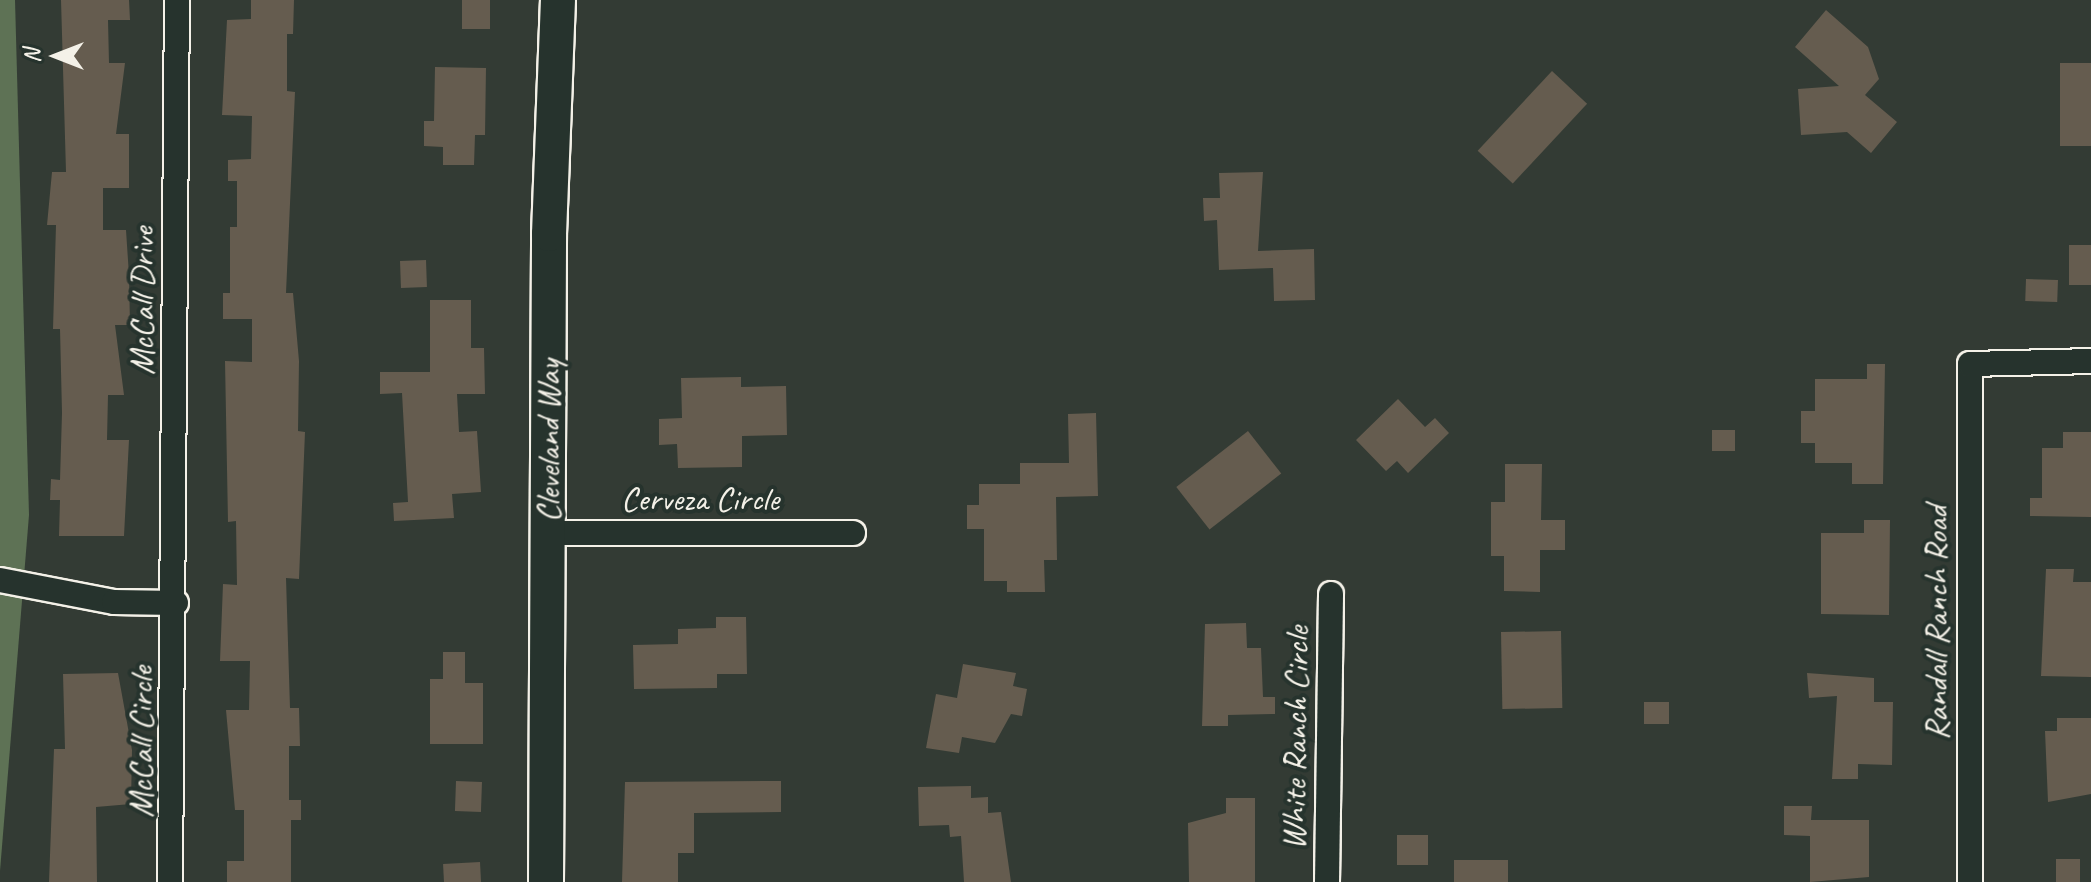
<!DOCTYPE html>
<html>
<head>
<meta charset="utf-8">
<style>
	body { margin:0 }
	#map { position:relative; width:2091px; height:882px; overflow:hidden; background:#333b34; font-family:Caveat,sans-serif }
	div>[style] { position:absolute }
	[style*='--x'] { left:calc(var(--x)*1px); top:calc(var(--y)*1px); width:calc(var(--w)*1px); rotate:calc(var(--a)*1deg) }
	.green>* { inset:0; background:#5e7255 }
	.building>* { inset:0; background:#655c4f; transform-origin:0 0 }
	.roads { filter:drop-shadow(2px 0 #f4f1e8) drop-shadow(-2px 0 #f4f1e8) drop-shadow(0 2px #f4f1e8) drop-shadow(0 -2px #f4f1e8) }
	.street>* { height:24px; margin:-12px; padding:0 12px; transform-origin:12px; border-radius:12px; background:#26332d }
	.secondary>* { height:34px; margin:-17px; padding:0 17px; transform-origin:17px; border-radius:17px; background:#26332d }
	span { translate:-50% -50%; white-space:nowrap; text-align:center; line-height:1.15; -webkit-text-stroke:8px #26332d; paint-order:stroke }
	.street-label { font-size:34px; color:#f4f1e8 }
	.north { position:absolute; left:16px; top:16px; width:80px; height:80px; -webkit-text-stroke:6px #26332d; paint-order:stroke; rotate:270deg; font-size:22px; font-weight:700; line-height:32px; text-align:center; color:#f4f1e8 }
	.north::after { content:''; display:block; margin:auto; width:28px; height:36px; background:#f4f1e8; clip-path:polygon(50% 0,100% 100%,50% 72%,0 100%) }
</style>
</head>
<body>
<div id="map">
	<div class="green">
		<i style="clip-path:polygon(0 0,15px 0,29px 515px,0 871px)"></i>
	</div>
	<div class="building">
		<i style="clip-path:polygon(61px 0,129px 0,130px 20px,108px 20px,109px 63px,125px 63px,116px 134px,129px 134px,129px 188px,103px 188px,103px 230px,126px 230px,129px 275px,130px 325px,115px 325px,124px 395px,108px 395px,107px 440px,129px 440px,124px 536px,59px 536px,60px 500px,50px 500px,51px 479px,60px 480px,62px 413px,60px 329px,53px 329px,56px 225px,47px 225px,52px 172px,66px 172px)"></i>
		<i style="clip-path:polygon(251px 0,294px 0,293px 34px,287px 34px,287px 91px,295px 92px,286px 293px,293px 293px,299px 361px,298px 431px,305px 432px,299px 579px,286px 578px,290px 708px,299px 708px,300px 746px,289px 746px,289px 800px,301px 800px,301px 820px,291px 820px,291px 882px,227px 882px,227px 861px,244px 861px,244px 810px,235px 810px,226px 710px,249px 710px,250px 661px,220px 661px,223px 584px,237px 585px,236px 521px,228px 522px,225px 361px,252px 362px,252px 319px,223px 319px,223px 293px,230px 293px,230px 227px,237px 227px,237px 181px,228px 181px,228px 160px,251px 159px,252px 116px,222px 115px,227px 20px,251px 19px)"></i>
		<i style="left:462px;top:0;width:28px;height:29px"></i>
		<i style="clip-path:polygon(1826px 10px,1868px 47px,1879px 79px,1865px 95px,1897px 122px,1871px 153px,1847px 132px,1801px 135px,1798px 89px,1839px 86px,1795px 47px)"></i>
		<i style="left:2060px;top:63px;width:31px;height:83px"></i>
		<i style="clip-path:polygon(435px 67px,486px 68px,485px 135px,475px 135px,474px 165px,443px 165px,443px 147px,424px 146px,424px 121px,434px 121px)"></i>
		<i style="left:1552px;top:71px;width:48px;height:109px;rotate:43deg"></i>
		<i style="clip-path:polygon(1263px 172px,1258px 251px,1314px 249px,1315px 300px,1274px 301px,1273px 268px,1219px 270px,1217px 220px,1204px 221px,1203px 198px,1220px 198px,1219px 173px)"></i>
		<i style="left:2069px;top:245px;width:22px;height:40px"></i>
		<i style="left:426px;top:260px;width:27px;height:26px;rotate:88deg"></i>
		<i style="left:2026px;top:279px;width:32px;height:22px;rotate:2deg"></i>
		<i style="clip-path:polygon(430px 300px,471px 300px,471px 348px,484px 348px,485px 394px,457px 394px,459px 432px,477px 431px,481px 492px,452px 494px,454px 518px,394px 521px,393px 503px,408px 502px,402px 393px,380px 394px,380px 372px,430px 372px)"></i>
		<i style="clip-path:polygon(1867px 364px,1885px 364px,1883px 484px,1852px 484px,1852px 463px,1815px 463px,1815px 443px,1801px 443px,1801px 411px,1815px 411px,1815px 379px,1867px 379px)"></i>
		<i style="clip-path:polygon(741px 377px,741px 387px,786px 386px,787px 435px,742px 436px,742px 467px,678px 468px,677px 444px,659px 445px,659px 419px,682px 418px,681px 378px)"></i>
		<i style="clip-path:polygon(1398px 399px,1425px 427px,1435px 418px,1449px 433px,1408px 473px,1397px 461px,1386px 471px,1356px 440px)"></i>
		<i style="clip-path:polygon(1096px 413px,1098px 496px,1056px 497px,1057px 560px,1044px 560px,1045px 592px,1007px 592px,1007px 581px,984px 581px,984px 529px,967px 529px,967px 505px,979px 505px,979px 484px,1020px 484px,1020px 463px,1069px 463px,1068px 414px)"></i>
		<i style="left:1712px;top:430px;width:23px;height:21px"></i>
		<i style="left:1248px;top:431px;width:54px;height:91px;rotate:52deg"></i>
		<i style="clip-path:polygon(2063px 432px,2091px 432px,2091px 517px,2030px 516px,2030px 498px,2042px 498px,2042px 448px,2063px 448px)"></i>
		<i style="clip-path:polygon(1505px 464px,1542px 464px,1541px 520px,1565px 520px,1565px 550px,1540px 550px,1540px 592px,1504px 591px,1504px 556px,1491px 556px,1491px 502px,1505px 502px)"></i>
		<i style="clip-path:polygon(1864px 520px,1890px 520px,1889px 615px,1821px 614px,1821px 533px,1864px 533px)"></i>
		<i style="clip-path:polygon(2046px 569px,2074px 569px,2073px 582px,2091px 582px,2091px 677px,2041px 676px)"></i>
		<i style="clip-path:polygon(716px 617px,746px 617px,747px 674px,717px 674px,717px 688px,634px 689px,633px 645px,678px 644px,678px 629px,716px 628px)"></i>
		<i style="clip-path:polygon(1246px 623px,1247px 648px,1261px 648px,1263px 697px,1275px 697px,1275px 714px,1228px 715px,1228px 726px,1202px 726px,1205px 624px)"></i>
		<i style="left:1561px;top:631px;width:77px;height:60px;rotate:89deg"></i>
		<i style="clip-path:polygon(443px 652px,465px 652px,465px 683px,483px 683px,483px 744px,430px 744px,430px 679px,443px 679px)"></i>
		<i style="clip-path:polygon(963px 664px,1016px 673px,1013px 686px,1027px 689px,1022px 716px,1011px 714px,995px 743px,962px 737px,959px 753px,926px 748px,936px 694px,957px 698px)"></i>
		<i style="clip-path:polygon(118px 673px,132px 750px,131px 804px,96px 807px,97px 882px,49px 882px,54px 749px,65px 749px,63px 674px)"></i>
		<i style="clip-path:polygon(1807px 673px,1874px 678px,1874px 702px,1893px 702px,1892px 765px,1858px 764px,1858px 779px,1832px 779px,1837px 696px,1809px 698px)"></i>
		<i style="left:1644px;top:702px;width:25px;height:22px"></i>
		<i style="clip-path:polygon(2057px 718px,2091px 718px,2091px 794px,2048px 802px,2045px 731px,2057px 731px)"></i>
		<i style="left:456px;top:781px;width:26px;height:30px;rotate:2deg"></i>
		<i style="clip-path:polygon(781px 781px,781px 812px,694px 813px,694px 853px,678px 853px,678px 882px,622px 882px,625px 782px)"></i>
		<i style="clip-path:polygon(971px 786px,971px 798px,988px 797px,988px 813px,1001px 812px,1011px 882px,964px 882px,961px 836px,950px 837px,949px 825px,919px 826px,918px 787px)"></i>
		<i style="clip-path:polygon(1226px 798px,1255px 798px,1255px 882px,1189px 882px,1188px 823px,1226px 813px)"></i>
		<i style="clip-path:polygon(1784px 806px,1812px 806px,1811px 820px,1869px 820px,1869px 877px,1810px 882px,1810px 836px,1784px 835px)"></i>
		<i style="left:1397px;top:835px;width:31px;height:30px"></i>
		<i style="left:2056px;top:859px;width:24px;height:23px"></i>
		<i style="left:1454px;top:860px;width:54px;height:22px"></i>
		<i style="left:480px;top:862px;width:20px;height:37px;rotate:87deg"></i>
	</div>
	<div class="roads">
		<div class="street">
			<i style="--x:548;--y:533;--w:305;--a:0"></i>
			<i style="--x:0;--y:580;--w:116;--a:10.9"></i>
			<i style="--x:114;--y:602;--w:62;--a:0.9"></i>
			<i style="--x:170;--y:882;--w:882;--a:-89.55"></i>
			<i style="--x:1327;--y:882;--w:288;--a:-89.2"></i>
			<i style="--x:1970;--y:882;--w:518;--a:-90"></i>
			<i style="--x:1970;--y:364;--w:121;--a:-1.4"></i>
		</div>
		<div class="secondary">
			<i style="--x:546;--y:882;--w:648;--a:-89.73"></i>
			<i style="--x:549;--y:234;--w:234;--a:-87.8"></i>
		</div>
	</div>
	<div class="street-label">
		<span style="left:142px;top:301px;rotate:-90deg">McCall Drive</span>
		<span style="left:548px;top:441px;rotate:-90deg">Cleveland Way</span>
		<span style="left:700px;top:499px">Cerveza Circle</span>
		<span style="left:1936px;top:623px;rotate:-90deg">Randall Ranch Road</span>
		<span style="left:1295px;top:738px;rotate:-89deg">White Ranch Circle</span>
		<span style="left:141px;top:742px;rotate:-90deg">McCall Circle</span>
	</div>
	<div class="north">N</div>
</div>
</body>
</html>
